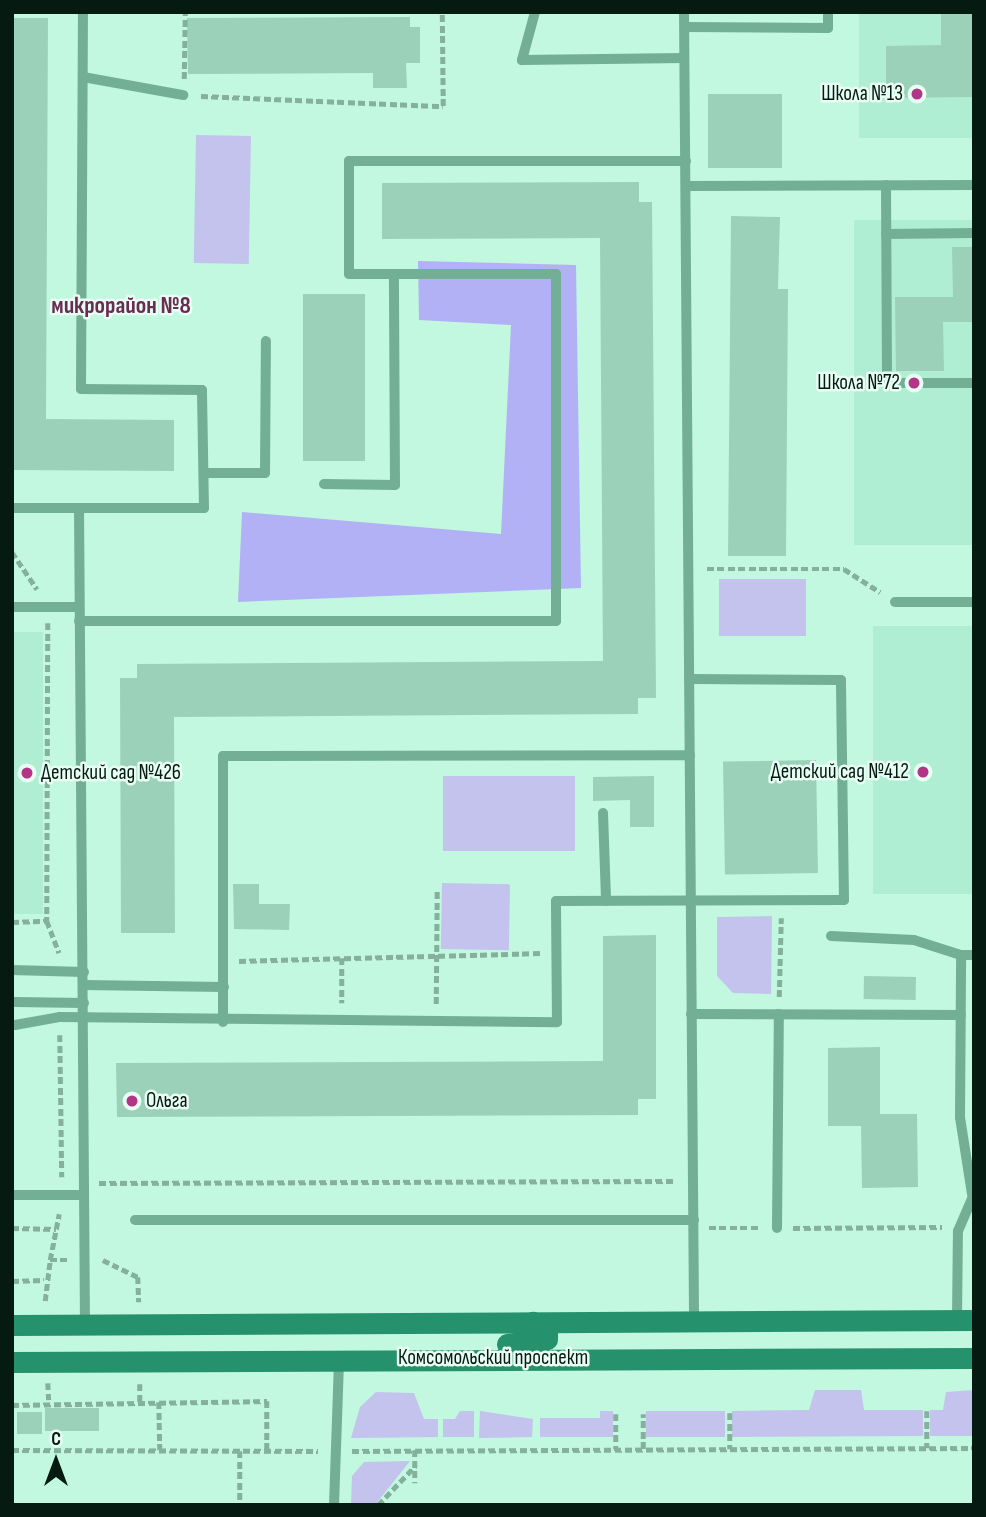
<!DOCTYPE html>
<html>
<head>
<meta charset="utf-8">
<style>
	body { margin:0 }
	#map { position:relative; width:986px; height:1517px; overflow:hidden; background:#c1f8df; font-family:"Sofia Sans Condensed",sans-serif }
	div>[style] { position:absolute }
	[style*='--x'] { left:calc(var(--x)*1px); top:calc(var(--y)*1px); width:calc(var(--w)*1px); rotate:calc(var(--a)*1deg) }
	.built>* { inset:0; background:#afeed2; transform-origin:0 0 }
	.green>* { inset:0; background:#c3c3ee; transform-origin:0 0 }
	.forest>* { inset:0; background:#b3b1f6 }
	.building>* { inset:0; background:#9bd1b8; transform-origin:0 0 }
	.path>* { height:4.5px; margin-top:-2.25px; transform-origin:0; background:repeating-linear-gradient(90deg,#84b09c 0 7px,transparent 0 10.5px) }
	.lane>* { height:10px; margin:-5px; padding:0 5px; transform-origin:5px; border-radius:5px; background:#73af95 }
	.secondary>* { height:21px; margin:-10.5px; padding:0 10.5px; transform-origin:10.5px; border-radius:10.5px; background:#26916d }
	.dots>* { width:19px; height:19px; translate:-50% -50%; box-sizing:border-box; border:4px solid #e8fdf3; border-radius:50% }
	span { translate:-50% -50%; white-space:nowrap; text-align:center; line-height:1.15; -webkit-text-stroke:5px #e8fdf3; paint-order:stroke }
	.poi-label { font-size:21px; color:#051a11 }
	.right { translate:-100% -50%; text-align:right }
	.left { translate:0 -50%; text-align:left }
	.street-label { font-size:21px; color:#051a11 }
	.quarter-label { font-size:24px; color:#6a2d52; font-weight:700 }
	.frame { position:absolute; inset:0; border:14px solid #051a11; pointer-events:none }
	.north { position:absolute; left:21px; top:1426px; width:70px; height:70px; -webkit-text-stroke:5px #e8fdf3; paint-order:stroke; rotate:0deg; font-size:19px; font-weight:700; line-height:28px; text-align:center; color:#051a11 }
	.north::after { content:''; display:block; margin:auto; width:24px; height:32px; background:#051a11; clip-path:polygon(50% 0,100% 100%,50% 72%,0 100%) }
</style>
</head>
<body>
<div id="map">
	<div class="built">
		<i style="left:859px;top:12px;width:115px;height:126px"></i>
		<i style="left:854px;top:220px;width:120px;height:325px"></i>
		<i style="left:873px;top:626px;width:101px;height:268px"></i>
		<i style="left:12px;top:632px;width:31px;height:282px"></i>
	</div>
	<div class="green">
		<i style="left:196px;top:135px;width:55px;height:128px;rotate:1deg"></i>
		<i style="left:719px;top:579px;width:87px;height:57px"></i>
		<i style="left:443px;top:776px;width:132px;height:75px"></i>
		<i style="left:442px;top:883px;width:68px;height:66px;rotate:1deg"></i>
		<i style="clip-path:polygon(772px 916px,771px 994px,733px 993px,717px 976px,717px 917px)"></i>
		<i style="clip-path:polygon(815px 1390px,861px 1390px,864px 1410px,923px 1410px,923px 1436px,732px 1437px,732px 1411px,809px 1410px)"></i>
		<i style="clip-path:polygon(974px 1390px,974px 1436px,930px 1436px,930px 1410px,943px 1410px,946px 1392px)"></i>
		<i style="clip-path:polygon(376px 1392px,414px 1393px,424px 1419px,438px 1419px,438px 1437px,351px 1438px,360px 1407px)"></i>
		<i style="clip-path:polygon(460px 1411px,474px 1411px,474px 1437px,443px 1437px,443px 1419px,455px 1419px)"></i>
		<i style="clip-path:polygon(480px 1411px,533px 1419px,532px 1437px,479px 1438px)"></i>
		<i style="clip-path:polygon(600px 1411px,613px 1411px,613px 1437px,540px 1437px,540px 1418px,600px 1418px)"></i>
		<i style="left:646px;top:1411px;width:79px;height:26px"></i>
		<i style="clip-path:polygon(410px 1461px,375px 1505px,351px 1505px,352px 1476px,364px 1462px)"></i>
	</div>
	<div class="forest">
		<i style="clip-path:polygon(418px 261px,576px 265px,581px 588px,238px 602px,242px 512px,501px 534px,511px 325px,419px 320px)"></i>
	</div>
	<div class="building">
		<i style="clip-path:polygon(941px 12px,974px 12px,974px 97px,886px 98px,886px 46px,941px 45px)"></i>
		<i style="clip-path:polygon(410px 17px,410px 27px,420px 27px,420px 63px,406px 63px,407px 88px,373px 88px,373px 73px,188px 74px,187px 18px)"></i>
		<i style="clip-path:polygon(12px 18px,48px 18px,46px 419px,174px 420px,174px 471px,12px 470px)"></i>
		<i style="left:782px;top:94px;width:74px;height:74px;rotate:90deg"></i>
		<i style="clip-path:polygon(639px 182px,639px 202px,652px 202px,656px 698px,638px 698px,638px 714px,174px 717px,175px 933px,121px 933px,120px 678px,137px 678px,137px 664px,603px 661px,600px 238px,382px 239px,382px 183px)"></i>
		<i style="clip-path:polygon(731px 216px,780px 217px,778px 289px,788px 289px,786px 556px,728px 556px)"></i>
		<i style="clip-path:polygon(952px 247px,974px 247px,974px 322px,943px 322px,944px 371px,896px 371px,895px 297px,953px 297px)"></i>
		<i style="left:303px;top:294px;width:62px;height:167px"></i>
		<i style="left:816px;top:760px;width:113px;height:93px;rotate:89deg"></i>
		<i style="clip-path:polygon(654px 776px,654px 827px,630px 827px,630px 800px,593px 801px,593px 777px)"></i>
		<i style="clip-path:polygon(233px 884px,259px 884px,259px 904px,290px 904px,289px 930px,234px 929px)"></i>
		<i style="clip-path:polygon(656px 935px,656px 1099px,638px 1099px,638px 1115px,117px 1117px,116px 1063px,603px 1061px,603px 936px)"></i>
		<i style="left:864px;top:976px;width:52px;height:23px;rotate:1deg"></i>
		<i style="clip-path:polygon(880px 1047px,880px 1114px,917px 1114px,918px 1187px,862px 1188px,861px 1126px,828px 1126px,828px 1048px)"></i>
		<i style="left:45px;top:1408px;width:54px;height:23px"></i>
		<i style="left:17px;top:1412px;width:25px;height:22px"></i>
	</div>
	<div class="path">
		<i style="--x:184;--y:79;--w:67;--a:-89.1"></i>
		<i style="--x:201;--y:96;--w:242;--a:2.4"></i>
		<i style="--x:443;--y:106;--w:94;--a:-90.6"></i>
		<i style="--x:12;--y:552;--w:45;--a:56"></i>
		<i style="--x:707;--y:569;--w:137;--a:0"></i>
		<i style="--x:844;--y:569;--w:43;--a:32.6"></i>
		<i style="--x:48;--y:623;--w:298;--a:90.2"></i>
		<i style="--x:47;--y:921;--w:34;--a:69"></i>
		<i style="--x:12;--y:922;--w:35;--a:-2"></i>
		<i style="--x:342;--y:958;--w:45;--a:90"></i>
		<i style="--x:239;--y:961;--w:302;--a:-1.5"></i>
		<i style="--x:779;--y:997;--w:79;--a:-88.5"></i>
		<i style="--x:436;--y:1004;--w:114;--a:-89.5"></i>
		<i style="--x:60;--y:1035;--w:142;--a:89.2"></i>
		<i style="--x:99;--y:1183;--w:576;--a:-0.2"></i>
		<i style="--x:12;--y:1228;--w:44;--a:1.3"></i>
		<i style="--x:709;--y:1228;--w:51;--a:0"></i>
		<i style="--x:793;--y:1228;--w:149;--a:-0.4"></i>
		<i style="--x:50;--y:1260;--w:47;--a:-78.9"></i>
		<i style="--x:103;--y:1260;--w:39;--a:26"></i>
		<i style="--x:138;--y:1277;--w:25;--a:88"></i>
		<i style="--x:12;--y:1281;--w:32;--a:-2"></i>
		<i style="--x:45;--y:1301;--w:41;--a:-83"></i>
		<i style="--x:50;--y:1260;--w:19;--a:0"></i>
		<i style="--x:48;--y:1383;--w:17;--a:87"></i>
		<i style="--x:140;--y:1384;--w:18;--a:90"></i>
		<i style="--x:159;--y:1402;--w:48;--a:88.8"></i>
		<i style="--x:12;--y:1405;--w:255;--a:-0.9"></i>
		<i style="--x:267;--y:1401;--w:50;--a:90"></i>
		<i style="--x:927;--y:1411;--w:37;--a:90"></i>
		<i style="--x:730;--y:1413;--w:36;--a:90"></i>
		<i style="--x:616;--y:1414;--w:35;--a:90"></i>
		<i style="--x:643;--y:1449;--w:35;--a:-90"></i>
		<i style="--x:12;--y:1450;--w:306;--a:0.2"></i>
		<i style="--x:415;--y:1450;--w:33;--a:90"></i>
		<i style="--x:240;--y:1451;--w:54;--a:90"></i>
		<i style="--x:352;--y:1451;--w:622;--a:-0.28"></i>
		<i style="--x:378;--y:1505;--w:54;--a:-46.5"></i>
	</div>
	<div class="lane">
		<i style="--x:535;--y:12;--w:50;--a:105.2"></i>
		<i style="--x:522;--y:60;--w:162;--a:-0.7"></i>
		<i style="--x:684;--y:12;--w:1309;--a:89.56"></i>
		<i style="--x:685;--y:27;--w:143;--a:0.4"></i>
		<i style="--x:828;--y:28;--w:16;--a:-90"></i>
		<i style="--x:83;--y:77;--w:102;--a:10.2"></i>
		<i style="--x:886;--y:185;--w:198;--a:89.7"></i>
		<i style="--x:887;--y:383;--w:87;--a:0"></i>
		<i style="--x:686;--y:186;--w:288;--a:-0.2"></i>
		<i style="--x:886;--y:234;--w:88;--a:-0.7"></i>
		<i style="--x:204;--y:473;--w:61;--a:0"></i>
		<i style="--x:265;--y:473;--w:132;--a:-89.6"></i>
		<i style="--x:324;--y:484;--w:71;--a:0.8"></i>
		<i style="--x:395;--y:485;--w:211;--a:-90.3"></i>
		<i style="--x:12;--y:508;--w:67;--a:0"></i>
		<i style="--x:79;--y:508;--w:817;--a:89.58"></i>
		<i style="--x:79;--y:508;--w:125;--a:0"></i>
		<i style="--x:204;--y:508;--w:118;--a:-91"></i>
		<i style="--x:202;--y:390;--w:121;--a:-179.5"></i>
		<i style="--x:81;--y:389;--w:377;--a:-89.7"></i>
		<i style="--x:895;--y:602;--w:79;--a:0"></i>
		<i style="--x:12;--y:607;--w:67;--a:0"></i>
		<i style="--x:79;--y:621;--w:477;--a:0"></i>
		<i style="--x:556;--y:621;--w:347;--a:-90"></i>
		<i style="--x:556;--y:274;--w:207;--a:180"></i>
		<i style="--x:349;--y:274;--w:113;--a:-90"></i>
		<i style="--x:349;--y:161;--w:337;--a:0"></i>
		<i style="--x:603;--y:813;--w:88;--a:88"></i>
		<i style="--x:831;--y:936;--w:83;--a:2.8"></i>
		<i style="--x:914;--y:940;--w:49;--a:17.7"></i>
		<i style="--x:12;--y:970;--w:72;--a:1.6"></i>
		<i style="--x:84;--y:985;--w:140;--a:0.8"></i>
		<i style="--x:15;--y:1002;--w:69;--a:0.8"></i>
		<i style="--x:691;--y:1014;--w:270;--a:0.2"></i>
		<i style="--x:223;--y:1022;--w:266;--a:-90"></i>
		<i style="--x:223;--y:756;--w:467;--a:-0.1"></i>
		<i style="--x:15;--y:1025;--w:46;--a:-10.1"></i>
		<i style="--x:60;--y:1017;--w:497;--a:0.6"></i>
		<i style="--x:557;--y:1022;--w:121;--a:-90.5"></i>
		<i style="--x:556;--y:901;--w:288;--a:-0.2"></i>
		<i style="--x:844;--y:900;--w:220;--a:-90.8"></i>
		<i style="--x:841;--y:680;--w:152;--a:-179.6"></i>
		<i style="--x:972;--y:1194;--w:78;--a:-98.9"></i>
		<i style="--x:960;--y:1117;--w:162;--a:-89.6"></i>
		<i style="--x:961;--y:955;--w:13;--a:0"></i>
		<i style="--x:12;--y:1195;--w:72;--a:0"></i>
		<i style="--x:135;--y:1220;--w:559;--a:0"></i>
		<i style="--x:777;--y:1228;--w:214;--a:-89.5"></i>
		<i style="--x:957;--y:1320;--w:89;--a:-89.4"></i>
		<i style="--x:958;--y:1231;--w:40;--a:-66.6"></i>
		<i style="--x:334;--y:1505;--w:146;--a:-88"></i>
	</div>
	<div class="secondary">
		<i style="--x:12;--y:1325;--w:962;--a:-0.3"></i>
		<i style="--x:507;--y:1344;--w:40;--a:-7.1"></i>
		<i style="--x:547;--y:1339;--w:10;--a:-90"></i>
		<i style="--x:547;--y:1329;--w:16;--a:-153"></i>
		<i style="--x:12;--y:1362;--w:962;--a:-0.24"></i>
	</div>
	<div class="dots">
		<i style="left:917px;top:94px;background:#b33686"></i>
		<i style="left:914px;top:383px;background:#b33686"></i>
		<i style="left:923px;top:772px;background:#b33686"></i>
		<i style="left:27px;top:773px;background:#b33686"></i>
		<i style="left:132px;top:1101px;background:#b33686"></i>
	</div>
	<div class="poi-label">
		<span class="right" style="left:903px;top:94px">Школа №13</span>
		<span class="right" style="left:900px;top:383px">Школа №72</span>
		<span class="right" style="left:909px;top:772px">Детский сад №412</span>
		<span class="left" style="left:41px;top:773px">Детский сад №426</span>
		<span class="left" style="left:146px;top:1101px">Ольга</span>
	</div>
	<div class="street-label">
		<span style="left:493px;top:1358px">Комсомольский проспект</span>
	</div>
	<div class="quarter-label">
		<span style="left:121px;top:306px">микрорайон №8</span>
	</div>
	<div class="frame"></div>
	<div class="north">С</div>
</div>
</body>
</html>
